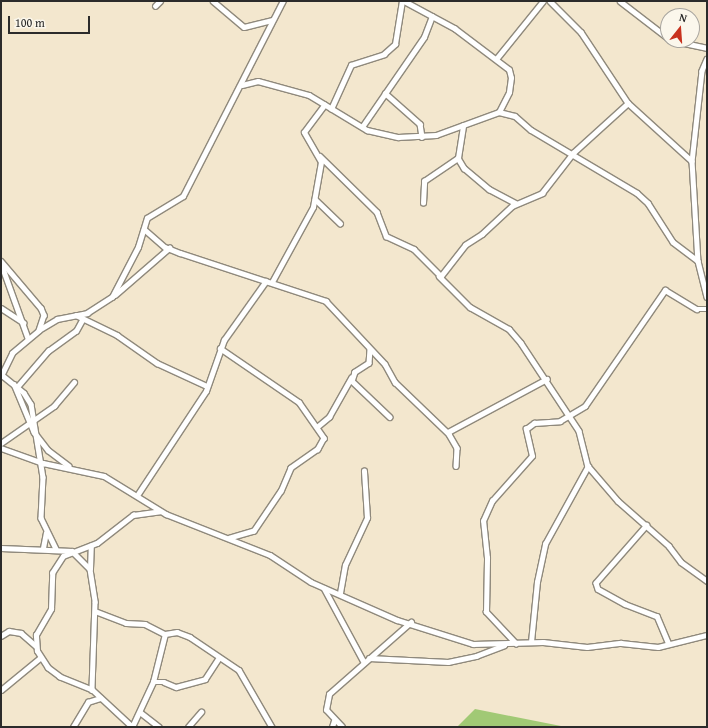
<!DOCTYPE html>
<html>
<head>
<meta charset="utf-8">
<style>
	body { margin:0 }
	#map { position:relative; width:708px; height:728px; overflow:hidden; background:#f3e7ce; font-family:"Gentium Book Plus",serif }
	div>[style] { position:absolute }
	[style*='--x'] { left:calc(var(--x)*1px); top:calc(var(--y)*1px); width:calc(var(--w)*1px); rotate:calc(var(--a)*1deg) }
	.green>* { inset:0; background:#a1c975 }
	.roads { filter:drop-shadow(1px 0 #8f897c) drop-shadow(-1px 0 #8f897c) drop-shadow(0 1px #8f897c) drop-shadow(0 -1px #8f897c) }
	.street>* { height:4.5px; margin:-2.25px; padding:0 2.25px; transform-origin:2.25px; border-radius:2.25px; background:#fff }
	span { translate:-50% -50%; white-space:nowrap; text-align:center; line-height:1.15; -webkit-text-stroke:3px #fbf7ec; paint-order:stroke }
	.frame { position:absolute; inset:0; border:2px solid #2b2b2b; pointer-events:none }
	.north { position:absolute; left:660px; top:8px; width:40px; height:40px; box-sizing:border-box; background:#fbf7ec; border:1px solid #a8a59f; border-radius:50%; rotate:17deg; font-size:11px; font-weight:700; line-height:16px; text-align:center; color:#2b2b2b }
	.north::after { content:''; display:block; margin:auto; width:14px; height:18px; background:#c8321e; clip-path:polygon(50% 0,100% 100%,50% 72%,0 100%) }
	.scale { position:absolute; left:8px; top:16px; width:82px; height:18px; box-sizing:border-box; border:2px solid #2b2b2b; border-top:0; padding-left:5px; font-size:12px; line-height:14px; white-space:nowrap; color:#2b2b2b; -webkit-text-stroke:3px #fbf7ec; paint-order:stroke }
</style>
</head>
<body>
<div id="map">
	<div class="green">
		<i style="clip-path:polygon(475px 709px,566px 727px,457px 727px)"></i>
	</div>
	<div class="roads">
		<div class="street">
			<i style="--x:213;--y:1;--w:40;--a:40"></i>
			<i style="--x:244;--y:27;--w:29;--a:-14"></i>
			<i style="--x:550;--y:1;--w:44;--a:45"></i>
			<i style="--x:581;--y:32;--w:85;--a:56.5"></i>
			<i style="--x:628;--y:103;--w:86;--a:42.2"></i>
			<i style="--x:620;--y:1;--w:61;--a:37.6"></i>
			<i style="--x:155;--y:6;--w:7;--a:-45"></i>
			<i style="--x:670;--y:40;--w:38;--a:12"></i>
			<i style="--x:497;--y:58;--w:73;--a:-51.1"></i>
			<i style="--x:707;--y:59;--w:13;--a:113"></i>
			<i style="--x:702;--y:71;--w:91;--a:96.3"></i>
			<i style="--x:692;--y:161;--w:100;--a:86.6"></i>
			<i style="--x:698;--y:261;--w:37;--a:76"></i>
			<i style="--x:242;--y:85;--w:16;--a:-14"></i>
			<i style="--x:258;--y:81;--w:53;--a:15.4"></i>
			<i style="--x:309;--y:95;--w:68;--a:31.1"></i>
			<i style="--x:367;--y:130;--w:32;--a:13"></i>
			<i style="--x:398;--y:137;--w:38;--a:-3"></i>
			<i style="--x:436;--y:135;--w:67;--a:-20.1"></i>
			<i style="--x:499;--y:112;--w:22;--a:-63"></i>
			<i style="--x:509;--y:92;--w:14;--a:-82"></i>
			<i style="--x:511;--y:78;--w:8;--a:-104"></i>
			<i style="--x:509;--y:70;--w:68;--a:-142.8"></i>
			<i style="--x:455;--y:29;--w:59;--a:-151.7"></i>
			<i style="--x:385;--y:93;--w:47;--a:41.5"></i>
			<i style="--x:420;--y:124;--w:13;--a:81"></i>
			<i style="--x:331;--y:109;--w:48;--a:-65.6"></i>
			<i style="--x:351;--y:65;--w:35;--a:-18"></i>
			<i style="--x:384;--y:54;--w:15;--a:-42"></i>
			<i style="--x:395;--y:44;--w:44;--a:-80.8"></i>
			<i style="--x:499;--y:112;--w:16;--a:14"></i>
			<i style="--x:515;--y:116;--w:21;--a:41"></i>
			<i style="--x:531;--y:130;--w:123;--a:30.7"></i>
			<i style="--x:637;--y:193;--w:15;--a:42"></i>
			<i style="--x:648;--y:203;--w:46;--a:57.3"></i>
			<i style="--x:673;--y:242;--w:31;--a:37"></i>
			<i style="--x:362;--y:127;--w:109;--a:-55.4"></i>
			<i style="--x:424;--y:37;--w:22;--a:-69"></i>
			<i style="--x:320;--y:156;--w:80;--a:44.5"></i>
			<i style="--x:377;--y:212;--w:26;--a:69"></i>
			<i style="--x:386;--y:236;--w:31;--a:25"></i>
			<i style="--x:414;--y:249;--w:38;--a:45"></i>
			<i style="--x:441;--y:276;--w:39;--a:-52"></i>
			<i style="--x:465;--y:245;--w:20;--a:-33"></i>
			<i style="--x:482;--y:234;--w:41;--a:-43"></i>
			<i style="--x:512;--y:206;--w:33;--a:-23"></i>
			<i style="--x:542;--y:193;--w:51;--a:-52.2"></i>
			<i style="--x:573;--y:153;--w:74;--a:-42.3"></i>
			<i style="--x:458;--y:158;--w:12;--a:59"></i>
			<i style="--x:464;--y:168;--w:33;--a:40"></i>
			<i style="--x:489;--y:189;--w:30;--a:28"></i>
			<i style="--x:315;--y:199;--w:35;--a:44"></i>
			<i style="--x:423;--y:203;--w:22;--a:-87"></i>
			<i style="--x:424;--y:181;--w:41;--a:-34.1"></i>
			<i style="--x:458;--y:158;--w:33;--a:-81"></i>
			<i style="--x:144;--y:229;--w:28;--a:41"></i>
			<i style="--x:165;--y:247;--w:16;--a:22"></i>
			<i style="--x:180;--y:253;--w:154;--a:18.2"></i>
			<i style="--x:326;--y:301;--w:86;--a:46.9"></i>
			<i style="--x:385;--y:364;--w:21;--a:61"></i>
			<i style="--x:395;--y:382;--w:75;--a:43.9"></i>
			<i style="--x:449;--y:434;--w:16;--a:60"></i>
			<i style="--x:457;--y:448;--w:18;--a:93"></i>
			<i style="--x:1;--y:261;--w:62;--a:49.6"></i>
			<i style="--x:41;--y:308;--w:8;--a:67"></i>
			<i style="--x:44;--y:315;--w:16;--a:108"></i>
			<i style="--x:1;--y:263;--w:80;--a:70.2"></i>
			<i style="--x:439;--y:276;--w:44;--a:45"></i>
			<i style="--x:470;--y:307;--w:45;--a:29.4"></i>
			<i style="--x:509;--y:329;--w:18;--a:49"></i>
			<i style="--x:521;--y:343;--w:105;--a:56.6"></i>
			<i style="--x:579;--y:431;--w:36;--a:76"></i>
			<i style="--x:588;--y:466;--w:46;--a:49.4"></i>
			<i style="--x:618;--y:501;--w:68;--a:41.4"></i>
			<i style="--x:669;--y:546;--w:20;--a:53"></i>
			<i style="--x:681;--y:562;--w:32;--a:36"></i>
			<i style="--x:272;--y:282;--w:85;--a:-61.3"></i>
			<i style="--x:313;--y:207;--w:46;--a:-79.9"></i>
			<i style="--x:321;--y:162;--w:34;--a:-120"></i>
			<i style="--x:304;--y:132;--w:34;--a:-53"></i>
			<i style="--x:115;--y:295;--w:72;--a:-41"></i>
			<i style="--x:1;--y:308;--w:27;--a:33"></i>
			<i style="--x:76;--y:315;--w:46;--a:26"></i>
			<i style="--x:117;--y:335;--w:49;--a:35"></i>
			<i style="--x:157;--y:363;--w:55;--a:24.7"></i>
			<i style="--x:220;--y:348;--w:96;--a:34.4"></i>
			<i style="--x:299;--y:402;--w:44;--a:55.2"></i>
			<i style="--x:324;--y:438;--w:13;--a:119"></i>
			<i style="--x:318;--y:449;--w:33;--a:145"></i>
			<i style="--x:291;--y:468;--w:25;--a:113"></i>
			<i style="--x:281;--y:491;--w:48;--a:124"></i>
			<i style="--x:254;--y:531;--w:25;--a:164"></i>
			<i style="--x:370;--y:349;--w:14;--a:94"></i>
			<i style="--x:369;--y:363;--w:17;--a:147"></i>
			<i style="--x:355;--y:372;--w:9;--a:108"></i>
			<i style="--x:352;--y:381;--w:52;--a:43.5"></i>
			<i style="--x:2;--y:375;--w:28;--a:39"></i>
			<i style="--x:24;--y:393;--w:13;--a:58"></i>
			<i style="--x:31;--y:404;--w:74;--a:80.7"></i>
			<i style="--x:43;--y:477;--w:41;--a:92.8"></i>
			<i style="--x:41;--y:518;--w:34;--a:64"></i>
			<i style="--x:1;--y:376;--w:25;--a:-64"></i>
			<i style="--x:12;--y:353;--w:35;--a:-40"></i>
			<i style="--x:39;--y:330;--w:21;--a:-31"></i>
			<i style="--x:57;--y:319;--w:31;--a:-11"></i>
			<i style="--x:87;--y:313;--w:30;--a:-33"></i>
			<i style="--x:112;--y:297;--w:56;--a:-62.5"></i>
			<i style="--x:138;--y:247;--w:30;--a:-73"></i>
			<i style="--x:147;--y:218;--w:42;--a:-31.4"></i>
			<i style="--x:183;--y:196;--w:219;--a:-62.9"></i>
			<i style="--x:14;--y:384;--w:52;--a:67.4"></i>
			<i style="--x:34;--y:432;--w:23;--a:52"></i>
			<i style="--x:48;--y:450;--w:26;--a:37"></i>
			<i style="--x:17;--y:387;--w:48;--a:-49.3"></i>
			<i style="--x:48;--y:351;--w:34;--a:-36"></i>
			<i style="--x:76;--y:331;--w:13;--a:-61"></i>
			<i style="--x:317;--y:427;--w:16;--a:-40"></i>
			<i style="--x:329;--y:417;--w:45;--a:-60.6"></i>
			<i style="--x:448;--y:432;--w:112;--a:-28.2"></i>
			<i style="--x:1;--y:443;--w:65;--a:-34.9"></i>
			<i style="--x:54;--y:406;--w:31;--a:-50"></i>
			<i style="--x:1;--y:448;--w:45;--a:19.7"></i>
			<i style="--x:43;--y:463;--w:62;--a:12"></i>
			<i style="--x:104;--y:476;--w:73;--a:31.5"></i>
			<i style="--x:166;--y:514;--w:112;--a:21.5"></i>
			<i style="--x:270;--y:555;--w:49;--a:33.4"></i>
			<i style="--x:311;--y:582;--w:94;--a:23.8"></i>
			<i style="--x:397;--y:620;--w:80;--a:17.5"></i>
			<i style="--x:473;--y:644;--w:70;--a:-1.6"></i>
			<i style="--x:543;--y:642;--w:44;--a:6.5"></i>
			<i style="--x:587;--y:647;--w:34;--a:-7"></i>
			<i style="--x:621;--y:643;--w:37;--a:6"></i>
			<i style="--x:658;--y:647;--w:50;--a:-13.8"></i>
			<i style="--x:138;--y:494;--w:123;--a:-56.6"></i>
			<i style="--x:206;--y:391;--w:54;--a:-70.6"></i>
			<i style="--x:224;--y:340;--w:72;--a:-54.6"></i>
			<i style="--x:647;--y:525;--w:77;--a:131.3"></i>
			<i style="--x:596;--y:583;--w:6;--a:72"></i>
			<i style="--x:598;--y:589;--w:31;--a:29"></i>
			<i style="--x:625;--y:604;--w:34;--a:21"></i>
			<i style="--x:657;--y:616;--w:30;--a:67"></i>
			<i style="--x:1;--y:548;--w:71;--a:2.4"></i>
			<i style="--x:72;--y:551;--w:25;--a:45"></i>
			<i style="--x:90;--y:569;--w:33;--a:81"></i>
			<i style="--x:95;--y:602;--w:88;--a:92"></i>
			<i style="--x:43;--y:548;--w:15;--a:-79"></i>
			<i style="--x:90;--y:569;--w:23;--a:-88"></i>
			<i style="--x:324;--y:588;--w:84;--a:61.6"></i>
			<i style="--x:340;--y:593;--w:28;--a:-80"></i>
			<i style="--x:345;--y:565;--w:52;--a:-64.9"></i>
			<i style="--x:367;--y:518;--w:47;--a:-93.7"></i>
			<i style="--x:95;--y:611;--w:33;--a:21"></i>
			<i style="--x:126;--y:623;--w:19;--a:3"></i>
			<i style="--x:145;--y:624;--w:22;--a:27"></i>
			<i style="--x:165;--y:634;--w:12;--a:-9"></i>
			<i style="--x:177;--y:632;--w:14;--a:21"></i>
			<i style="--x:190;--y:637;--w:59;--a:34"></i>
			<i style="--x:239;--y:670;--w:66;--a:59.9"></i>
			<i style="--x:1;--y:636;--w:9;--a:-32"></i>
			<i style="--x:9;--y:631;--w:12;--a:9"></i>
			<i style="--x:21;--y:633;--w:20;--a:41"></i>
			<i style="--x:531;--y:642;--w:60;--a:-84.3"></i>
			<i style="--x:537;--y:582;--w:39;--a:-78"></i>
			<i style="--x:545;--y:544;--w:89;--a:-61.1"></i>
			<i style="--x:516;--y:644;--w:44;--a:-133.2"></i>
			<i style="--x:486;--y:612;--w:54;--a:-88.9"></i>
			<i style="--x:487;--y:558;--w:37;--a:-96"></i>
			<i style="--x:483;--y:521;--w:22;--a:-66"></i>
			<i style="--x:492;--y:501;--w:60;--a:-48.4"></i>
			<i style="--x:532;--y:456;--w:28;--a:-103"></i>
			<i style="--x:526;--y:429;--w:10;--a:-37"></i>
			<i style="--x:534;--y:423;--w:26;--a:-4"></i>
			<i style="--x:560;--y:421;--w:29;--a:-31"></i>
			<i style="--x:585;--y:406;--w:141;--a:-55.4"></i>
			<i style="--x:665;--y:290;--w:37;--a:31"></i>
			<i style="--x:697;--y:309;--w:10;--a:0"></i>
			<i style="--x:369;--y:658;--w:79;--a:2.9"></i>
			<i style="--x:448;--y:662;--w:29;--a:-12"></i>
			<i style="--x:476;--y:656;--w:30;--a:-21"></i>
			<i style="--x:153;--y:682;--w:11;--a:0"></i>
			<i style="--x:164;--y:682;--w:13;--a:23"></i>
			<i style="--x:176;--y:687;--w:30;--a:-15"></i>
			<i style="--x:205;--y:679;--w:24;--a:-57"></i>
			<i style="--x:1;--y:690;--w:50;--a:-39.4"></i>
			<i style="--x:140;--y:712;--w:24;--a:38"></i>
			<i style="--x:73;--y:727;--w:29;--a:-59"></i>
			<i style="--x:88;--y:702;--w:13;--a:-18"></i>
			<i style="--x:132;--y:727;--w:54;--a:-137.2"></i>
			<i style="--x:92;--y:690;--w:35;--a:-158"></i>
			<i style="--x:60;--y:677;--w:15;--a:-143"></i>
			<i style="--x:48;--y:668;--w:20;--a:-123"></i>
			<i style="--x:37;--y:651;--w:16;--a:-94"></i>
			<i style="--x:36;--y:635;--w:30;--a:-60"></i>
			<i style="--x:51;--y:609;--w:36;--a:-88"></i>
			<i style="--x:52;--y:573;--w:20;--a:-57"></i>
			<i style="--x:63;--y:556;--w:36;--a:-21"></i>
			<i style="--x:97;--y:543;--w:46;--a:-37.9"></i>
			<i style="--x:133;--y:515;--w:27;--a:-8"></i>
			<i style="--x:132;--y:727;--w:50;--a:-65"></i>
			<i style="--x:153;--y:682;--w:49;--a:-76"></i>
			<i style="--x:188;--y:727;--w:20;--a:-49"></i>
			<i style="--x:332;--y:727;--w:6;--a:-72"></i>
			<i style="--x:342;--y:727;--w:23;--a:-133"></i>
			<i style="--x:326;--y:710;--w:16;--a:-79"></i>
			<i style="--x:329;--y:694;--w:109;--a:-41.3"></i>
		</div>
	</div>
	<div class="frame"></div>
	<div class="north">N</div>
	<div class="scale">100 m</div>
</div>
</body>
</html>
